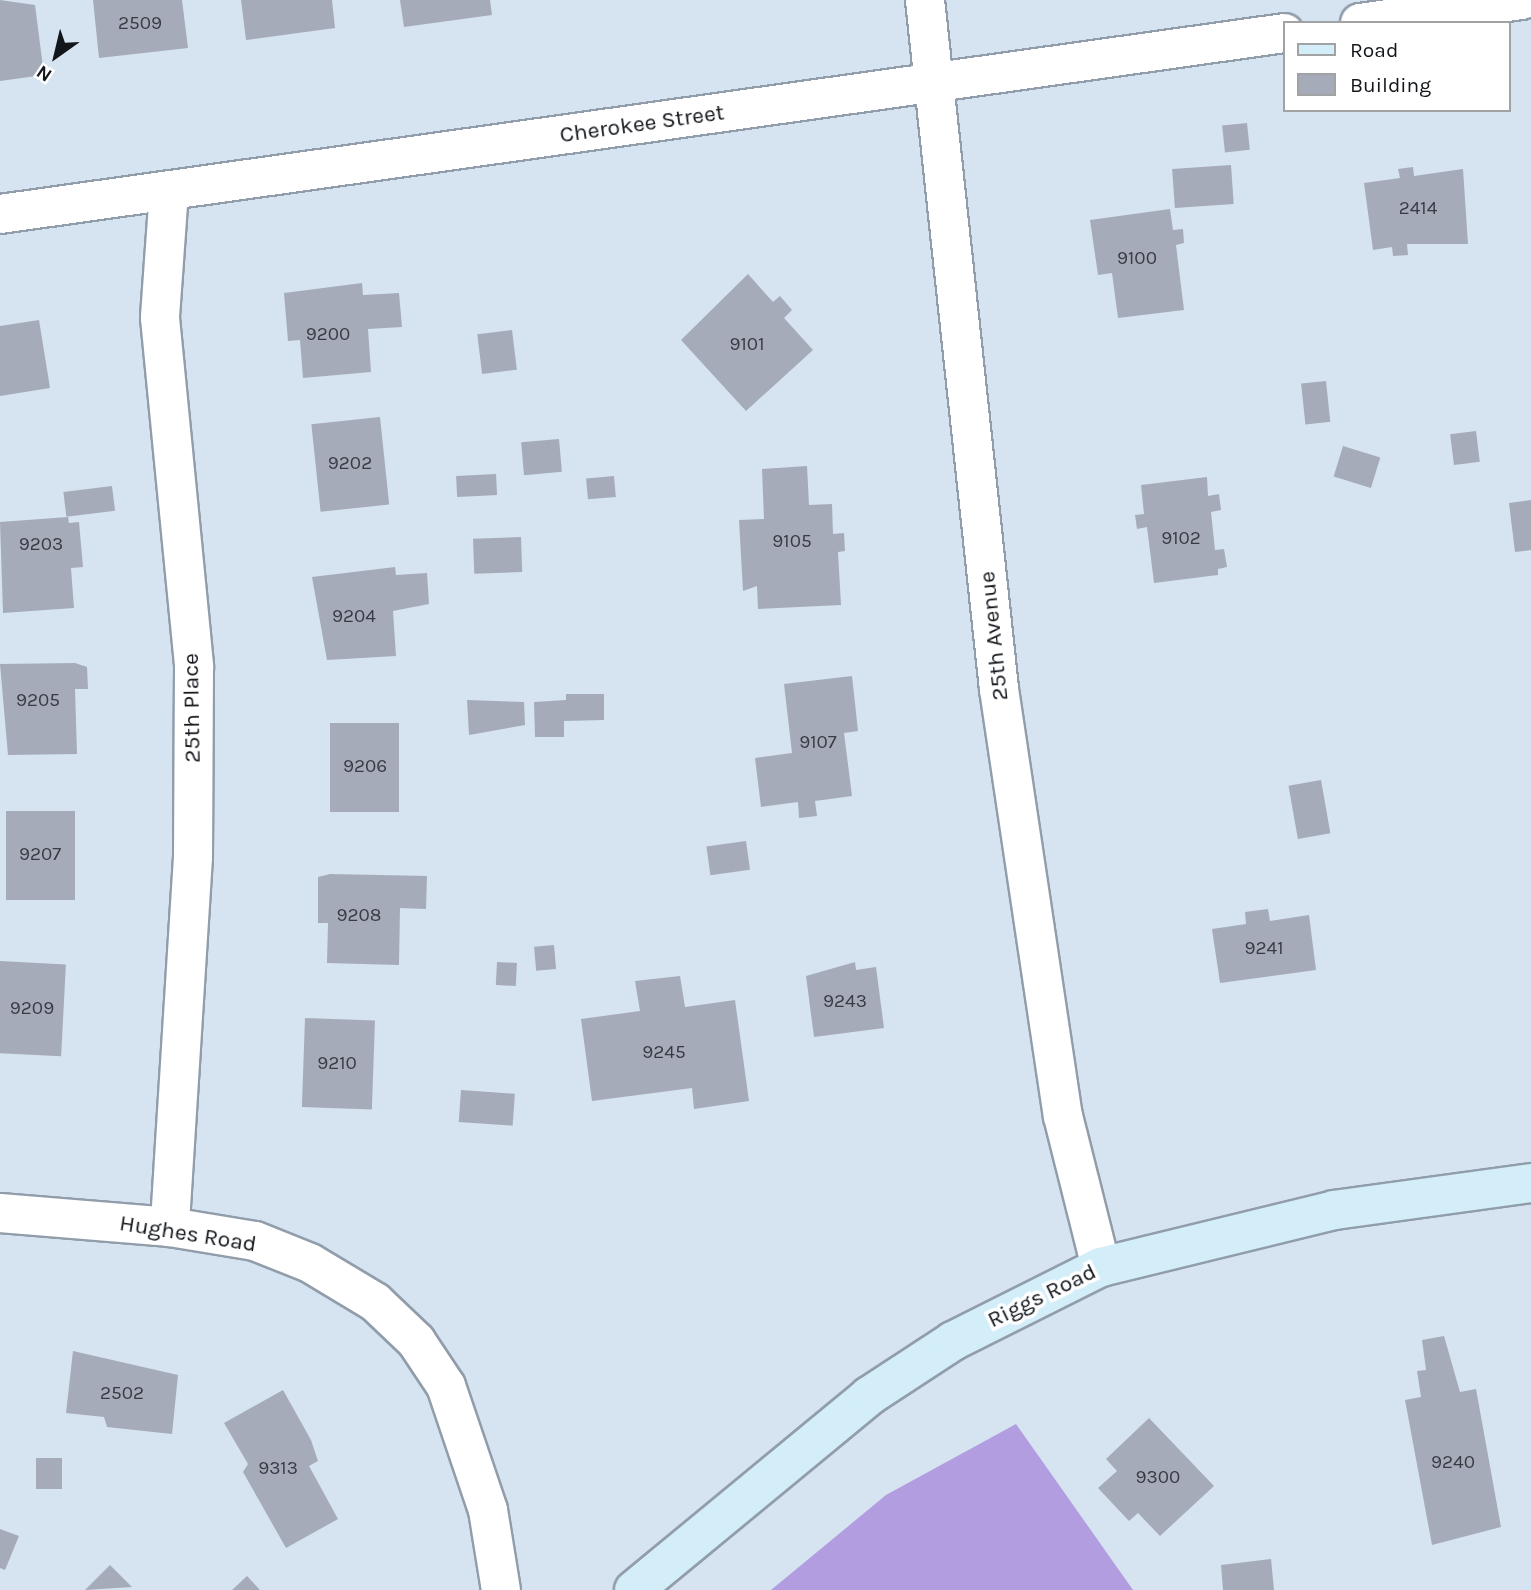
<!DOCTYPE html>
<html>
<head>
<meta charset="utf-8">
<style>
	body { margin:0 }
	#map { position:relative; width:1531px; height:1590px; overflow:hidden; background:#d6e3f1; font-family:Karla,sans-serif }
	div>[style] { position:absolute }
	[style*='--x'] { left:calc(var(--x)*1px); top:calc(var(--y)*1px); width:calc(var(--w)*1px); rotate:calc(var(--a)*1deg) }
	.forest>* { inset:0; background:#b19ddf }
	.building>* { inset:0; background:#a6abba; transform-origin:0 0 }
	.roads { filter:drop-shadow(2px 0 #919daa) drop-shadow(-2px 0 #919daa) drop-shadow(0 2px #919daa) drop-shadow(0 -2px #919daa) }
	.minor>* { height:38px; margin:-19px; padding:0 19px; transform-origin:19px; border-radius:19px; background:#fff }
	.secondary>* { height:38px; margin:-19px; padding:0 19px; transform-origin:19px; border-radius:19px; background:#d3eef9 }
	span { translate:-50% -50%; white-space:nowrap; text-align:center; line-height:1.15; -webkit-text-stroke:7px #fff; paint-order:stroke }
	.number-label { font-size:19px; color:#373b43 }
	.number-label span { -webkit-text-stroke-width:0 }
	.street-label { font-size:23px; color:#12161b }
	.legend { position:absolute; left:1283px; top:21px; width:228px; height:91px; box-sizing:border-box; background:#fff; border:2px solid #a0a2a4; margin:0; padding:9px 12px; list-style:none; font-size:21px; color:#12161b }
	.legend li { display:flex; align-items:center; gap:14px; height:35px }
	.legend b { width:35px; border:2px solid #a0a2a4 }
	.north { position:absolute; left:21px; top:21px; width:70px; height:70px; -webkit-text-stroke:5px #fff; paint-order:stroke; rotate:214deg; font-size:19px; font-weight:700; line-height:28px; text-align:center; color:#12161b }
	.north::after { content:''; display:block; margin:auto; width:24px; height:32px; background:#12161b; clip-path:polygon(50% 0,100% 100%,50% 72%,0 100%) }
</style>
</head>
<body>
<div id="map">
	<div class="forest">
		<i style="clip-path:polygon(1016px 1424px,1133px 1590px,771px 1590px,886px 1495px)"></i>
	</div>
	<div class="building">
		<i style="clip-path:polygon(0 0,35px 5px,44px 75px,0 81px)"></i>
		<i style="clip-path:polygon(93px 0,182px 0,188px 48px,99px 58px)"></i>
		<i style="clip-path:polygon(241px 0,332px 0,335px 28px,246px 40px)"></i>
		<i style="clip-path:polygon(400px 0,490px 0,492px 15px,404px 27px)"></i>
		<i style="left:1247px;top:123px;width:27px;height:25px;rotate:84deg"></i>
		<i style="left:1231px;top:165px;width:39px;height:59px;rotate:86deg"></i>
		<i style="clip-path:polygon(1413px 167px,1414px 176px,1463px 169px,1468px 244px,1407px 244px,1408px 255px,1393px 256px,1392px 247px,1373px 250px,1364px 183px,1400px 178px,1398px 169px)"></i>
		<i style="clip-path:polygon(1170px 209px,1173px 230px,1183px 229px,1184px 243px,1176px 245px,1184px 310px,1118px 318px,1112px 273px,1098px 275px,1090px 220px)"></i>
		<i style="clip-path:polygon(748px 274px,773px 302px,780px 296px,792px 310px,784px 318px,813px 350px,746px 411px,681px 340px)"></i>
		<i style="clip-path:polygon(362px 283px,363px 295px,399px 293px,402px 327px,368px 329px,371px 372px,303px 378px,300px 340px,288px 341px,284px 293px)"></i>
		<i style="clip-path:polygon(39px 320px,50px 388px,0 396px,0 326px)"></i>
		<i style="left:512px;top:330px;width:40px;height:35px;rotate:83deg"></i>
		<i style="left:1326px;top:381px;width:41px;height:25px;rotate:84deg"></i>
		<i style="left:380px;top:417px;width:88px;height:69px;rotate:84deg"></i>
		<i style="left:1476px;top:431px;width:31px;height:26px;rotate:83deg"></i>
		<i style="left:559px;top:439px;width:33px;height:38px;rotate:85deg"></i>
		<i style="left:1343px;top:446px;width:39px;height:32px;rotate:17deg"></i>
		<i style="clip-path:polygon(807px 466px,809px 505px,832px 504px,833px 534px,844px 533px,845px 551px,838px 552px,841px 605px,758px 609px,757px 586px,743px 591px,739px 520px,764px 519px,762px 469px)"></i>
		<i style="left:496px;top:474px;width:21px;height:40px;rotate:87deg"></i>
		<i style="left:614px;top:476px;width:21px;height:28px;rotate:85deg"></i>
		<i style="clip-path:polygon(1207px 477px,1208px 496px,1219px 494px,1221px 510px,1211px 512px,1215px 550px,1224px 549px,1227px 567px,1218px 569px,1218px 575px,1154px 583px,1147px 527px,1137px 529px,1135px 515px,1144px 514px,1141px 485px)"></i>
		<i style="left:112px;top:486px;width:25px;height:49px;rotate:83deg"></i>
		<i style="clip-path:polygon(1531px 500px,1531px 550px,1515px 552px,1509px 503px)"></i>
		<i style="clip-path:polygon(68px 517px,69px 523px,79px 522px,83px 567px,71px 568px,74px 608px,3px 613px,0 522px)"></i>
		<i style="left:521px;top:537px;width:35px;height:48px;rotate:88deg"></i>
		<i style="clip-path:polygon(395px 567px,396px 575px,427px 573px,429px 604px,393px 611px,396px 656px,327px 660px,312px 577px)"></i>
		<i style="clip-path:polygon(75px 663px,87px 667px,88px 689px,75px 689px,77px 754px,8px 755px,0 664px)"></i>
		<i style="clip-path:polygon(852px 676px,858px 731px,844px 733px,852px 796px,815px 801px,817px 816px,799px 818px,798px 802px,761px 807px,755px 758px,792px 753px,784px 684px)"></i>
		<i style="clip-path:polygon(566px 694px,604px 694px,604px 720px,564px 721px,564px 737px,535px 737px,534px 702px,566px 700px)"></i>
		<i style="clip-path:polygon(467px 700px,524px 702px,525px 725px,469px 735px)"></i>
		<i style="left:330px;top:723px;width:69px;height:89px"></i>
		<i style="left:1321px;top:780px;width:54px;height:33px;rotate:80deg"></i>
		<i style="left:6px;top:811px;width:69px;height:89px"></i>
		<i style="left:746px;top:841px;width:29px;height:40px;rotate:82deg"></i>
		<i style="clip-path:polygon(330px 874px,427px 876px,426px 909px,400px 908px,399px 965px,327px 963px,328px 923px,318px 923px,318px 877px)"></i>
		<i style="clip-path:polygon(1268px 909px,1270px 921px,1309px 915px,1316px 970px,1220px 983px,1212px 929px,1246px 924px,1245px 912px)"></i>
		<i style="left:554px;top:945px;width:24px;height:20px;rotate:85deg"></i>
		<i style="left:0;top:961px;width:66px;height:92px;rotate:3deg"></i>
		<i style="left:497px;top:962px;width:20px;height:23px;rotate:3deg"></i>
		<i style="clip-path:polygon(855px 962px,856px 970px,876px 967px,884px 1028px,814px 1037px,806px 976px)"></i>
		<i style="clip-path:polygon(680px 976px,685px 1007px,735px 1000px,749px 1101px,694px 1109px,692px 1088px,592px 1101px,581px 1019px,640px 1011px,635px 981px)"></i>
		<i style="left:305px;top:1018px;width:70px;height:89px;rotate:2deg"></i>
		<i style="left:461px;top:1090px;width:54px;height:32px;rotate:4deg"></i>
		<i style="clip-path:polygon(1444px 1336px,1460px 1392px,1476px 1389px,1501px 1527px,1432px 1545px,1405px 1400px,1421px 1397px,1417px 1371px,1426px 1370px,1422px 1340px)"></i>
		<i style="clip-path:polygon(73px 1351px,178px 1375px,172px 1434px,107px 1427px,104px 1417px,66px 1413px)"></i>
		<i style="clip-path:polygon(283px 1390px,311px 1440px,318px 1461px,309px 1466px,338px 1519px,286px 1548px,243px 1472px,248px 1464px,224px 1423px)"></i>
		<i style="clip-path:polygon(1149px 1418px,1214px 1486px,1160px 1536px,1138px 1513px,1129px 1521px,1098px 1488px,1117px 1471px,1106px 1459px)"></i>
		<i style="left:36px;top:1458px;width:26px;height:31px"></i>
		<i style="clip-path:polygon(0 1529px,19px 1536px,5px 1570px,0 1568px)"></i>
		<i style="clip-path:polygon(1271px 1559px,1274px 1590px,1223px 1590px,1221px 1565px)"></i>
		<i style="clip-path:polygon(110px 1565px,132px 1587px,85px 1590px)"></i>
		<i style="clip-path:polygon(247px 1576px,260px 1590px,232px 1590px)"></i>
	</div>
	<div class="roads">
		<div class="minor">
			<i style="--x:925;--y:0;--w:693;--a:83.87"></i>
			<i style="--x:999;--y:689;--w:432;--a:81.5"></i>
			<i style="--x:1063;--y:1116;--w:156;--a:75.9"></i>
			<i style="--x:1360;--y:23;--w:164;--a:-8.1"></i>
			<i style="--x:169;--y:191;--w:127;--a:94.1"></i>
			<i style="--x:160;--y:318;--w:351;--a:84.4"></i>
			<i style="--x:194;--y:667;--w:190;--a:90.3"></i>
			<i style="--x:193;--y:857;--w:371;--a:93.6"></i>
			<i style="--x:0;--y:214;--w:1297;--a:-8.02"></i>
			<i style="--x:0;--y:1213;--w:171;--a:4.7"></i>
			<i style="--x:170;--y:1227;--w:86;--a:9.4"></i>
			<i style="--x:255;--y:1241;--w:59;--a:21.8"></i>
			<i style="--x:310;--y:1263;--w:76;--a:31"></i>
			<i style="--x:375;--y:1302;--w:57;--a:43.6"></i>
			<i style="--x:416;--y:1341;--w:54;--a:56.3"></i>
			<i style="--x:446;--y:1386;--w:131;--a:71.3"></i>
			<i style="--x:488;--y:1510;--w:81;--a:80.8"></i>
		</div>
		<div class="secondary">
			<i style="--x:634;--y:1590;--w:305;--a:-39.5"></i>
			<i style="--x:869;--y:1396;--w:100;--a:-33.2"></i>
			<i style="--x:953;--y:1341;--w:165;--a:-26.6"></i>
			<i style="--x:1101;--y:1267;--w:240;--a:-13.7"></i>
			<i style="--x:1334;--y:1210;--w:199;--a:-7.8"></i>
		</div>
	</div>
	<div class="number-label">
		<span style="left:140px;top:24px">2509</span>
		<span style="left:1418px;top:209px">2414</span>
		<span style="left:1137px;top:259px">9100</span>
		<span style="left:328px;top:335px">9200</span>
		<span style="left:747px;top:345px">9101</span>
		<span style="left:350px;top:464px">9202</span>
		<span style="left:1181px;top:539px">9102</span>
		<span style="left:792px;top:542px">9105</span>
		<span style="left:41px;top:545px">9203</span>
		<span style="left:354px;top:617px">9204</span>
		<span style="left:38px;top:701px">9205</span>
		<span style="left:818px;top:743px">9107</span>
		<span style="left:365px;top:767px">9206</span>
		<span style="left:40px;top:855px">9207</span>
		<span style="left:359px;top:916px">9208</span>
		<span style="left:1264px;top:949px">9241</span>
		<span style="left:845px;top:1002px">9243</span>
		<span style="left:32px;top:1009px">9209</span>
		<span style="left:664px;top:1053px">9245</span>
		<span style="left:337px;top:1064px">9210</span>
		<span style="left:122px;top:1394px">2502</span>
		<span style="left:1453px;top:1463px">9240</span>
		<span style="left:278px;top:1469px">9313</span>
		<span style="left:1158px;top:1478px">9300</span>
	</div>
	<div class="street-label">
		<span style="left:642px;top:124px;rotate:-8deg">Cherokee Street</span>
		<span style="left:994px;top:636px;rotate:-96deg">25th Avenue</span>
		<span style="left:192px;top:708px;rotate:-91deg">25th Place</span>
		<span style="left:188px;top:1234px;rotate:9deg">Hughes Road</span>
		<span style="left:1042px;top:1296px;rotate:-26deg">Riggs Road</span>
	</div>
	<ul class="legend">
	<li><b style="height:9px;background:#d3eef9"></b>Road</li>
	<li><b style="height:19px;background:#a6abba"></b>Building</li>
	</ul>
	<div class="north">N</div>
</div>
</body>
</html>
